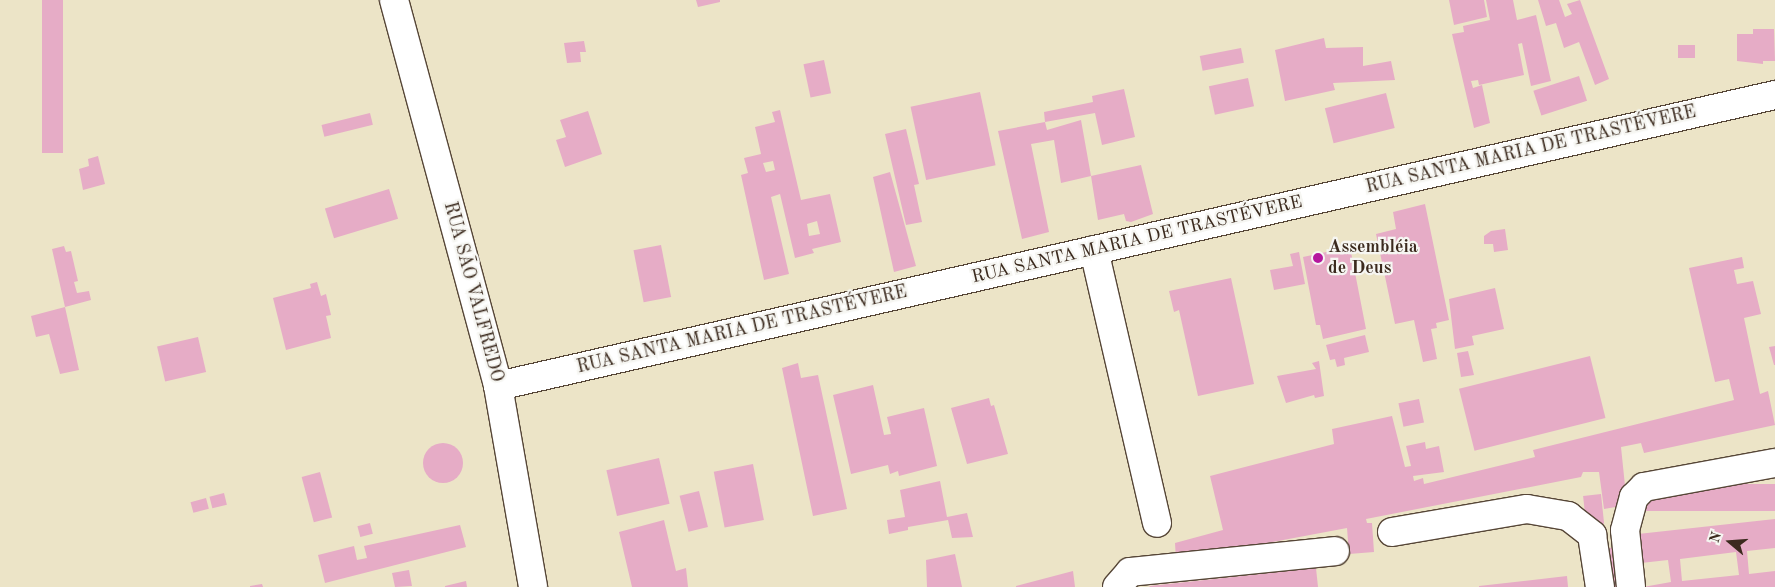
<!DOCTYPE html>
<html>
<head>
<meta charset="utf-8">
<style>
	body { margin:0 }
	#map { position:relative; width:1775px; height:587px; overflow:hidden; background:#ece4c7; font-family:"Old Standard TT",serif }
	div>[style] { position:absolute }
	[style*='--x'] { left:calc(var(--x)*1px); top:calc(var(--y)*1px); width:calc(var(--w)*1px); rotate:calc(var(--a)*1deg) }
	.building>* { inset:0; background:#e6acc6; transform-origin:0 0 }
	.round { border-radius:50% }
	.roads { filter:drop-shadow(1px 0 #564637) drop-shadow(-1px 0 #564637) drop-shadow(0 1px #564637) drop-shadow(0 -1px #564637) }
	.street>* { height:28px; margin:-14px; padding:0 14px; transform-origin:14px; border-radius:14px; background:#fff }
	.dots>* { width:14px; height:14px; translate:-50% -50%; box-sizing:border-box; border:2px solid #f6f6f2; border-radius:50% }
	span { translate:-50% -50%; white-space:nowrap; text-align:center; line-height:1.15; -webkit-text-stroke:4.5px #f6f6f2; paint-order:stroke }
	.street-label { font-size:18px; color:#3b2a1e }
	.poi-label { font-size:18px; color:#3b2a1e; font-weight:700 }
	.left { translate:0 -50%; text-align:left }
	.north { position:absolute; left:1705px; top:517px; width:50px; height:50px; -webkit-text-stroke:4px #f6f6f2; paint-order:stroke; rotate:288deg; font-size:14px; font-weight:700; line-height:20px; text-align:center; color:#3b2a1e }
	.north::after { content:''; display:block; margin:auto; width:18px; height:22px; background:#3b2a1e; clip-path:polygon(50% 0,100% 100%,50% 72%,0 100%) }
</style>
</head>
<body>
<div id="map">
	<div class="building">
		<i style="left:42px;top:0;width:21px;height:153px"></i>
		<i style="clip-path:polygon(696px 0,720px 0,720px 2px,698px 7px)"></i>
		<i style="clip-path:polygon(1449px 0,1484px 0,1487px 17px,1454px 25px)"></i>
		<i style="clip-path:polygon(1486px 0,1513px 0,1517px 20px,1536px 15px,1551px 81px,1531px 86px,1522px 43px,1518px 44px,1524px 75px,1479px 85px,1478px 80px,1471px 81px,1473px 88px,1482px 85px,1490px 123px,1474px 128px,1452px 34px,1464px 32px,1463px 26px,1490px 20px)"></i>
		<i style="clip-path:polygon(1538px 0,1559px 0,1565px 17px,1572px 14px,1567px 4px,1580px 0,1609px 79px,1595px 85px,1579px 42px,1564px 48px,1556px 23px,1546px 26px)"></i>
		<i style="clip-path:polygon(1753px 29px,1774px 29px,1775px 61px,1763px 61px,1763px 64px,1737px 61px,1737px 34px,1753px 34px)"></i>
		<i style="clip-path:polygon(1324px 38px,1326px 48px,1363px 47px,1363px 66px,1391px 61px,1395px 80px,1333px 83px,1335px 90px,1285px 101px,1275px 50px)"></i>
		<i style="clip-path:polygon(584px 41px,586px 52px,580px 52px,581px 62px,567px 63px,564px 43px)"></i>
		<i style="left:1695px;top:45px;width:13px;height:17px;rotate:90deg"></i>
		<i style="left:1241px;top:48px;width:15px;height:42px;rotate:79deg"></i>
		<i style="left:824px;top:60px;width:34px;height:21px;rotate:78deg"></i>
		<i style="left:1579px;top:76px;width:26px;height:48px;rotate:72deg"></i>
		<i style="left:1248px;top:78px;width:29px;height:40px;rotate:78deg"></i>
		<i style="clip-path:polygon(1124px 89px,1135px 137px,1102px 145px,1095px 113px,1045px 122px,1047px 130px,1081px 120px,1091px 176px,1141px 165px,1153px 214px,1131px 222px,1126px 221px,1124px 214px,1098px 220px,1091px 176px,1061px 183px,1054px 140px,1031px 144px,1049px 232px,1022px 239px,998px 131px,1045px 122px,1044px 112px,1093px 102px,1092px 96px)"></i>
		<i style="left:980px;top:92px;width:75px;height:71px;rotate:78deg"></i>
		<i style="left:1386px;top:93px;width:36px;height:63px;rotate:76deg"></i>
		<i style="clip-path:polygon(evenodd,780px 110px,801px 200px,830px 194px,841px 242px,812px 249px,814px 253px,795px 258px,780px 194px,771px 197px,789px 274px,764px 280px,741px 175px,748px 173px,744px 158px,761px 154px,755px 127px,775px 122px,772px 112px,780px 110px,773px 161px,775px 170px,766px 172px,763px 163px,773px 161px,780px 110px,817px 221px,820px 234px,809px 236px,807px 224px,817px 221px)"></i>
		<i style="clip-path:polygon(588px 111px,602px 154px,565px 167px,556px 140px,566px 137px,560px 120px)"></i>
		<i style="left:370px;top:113px;width:12px;height:50px;rotate:76deg"></i>
		<i style="clip-path:polygon(906px 129px,919px 184px,914px 185px,922px 222px,906px 225px,885px 134px)"></i>
		<i style="clip-path:polygon(98px 156px,105px 184px,83px 190px,79px 169px,89px 166px,88px 159px)"></i>
		<i style="clip-path:polygon(890px 172px,916px 266px,894px 272px,873px 177px)"></i>
		<i style="left:389px;top:189px;width:31px;height:67px;rotate:73deg"></i>
		<i style="clip-path:polygon(1425px 204px,1449px 320px,1436px 323px,1437px 328px,1431px 329px,1437px 359px,1423px 362px,1414px 320px,1395px 324px,1376px 234px,1396px 229px,1393px 212px)"></i>
		<i style="clip-path:polygon(1505px 229px,1508px 250px,1494px 252px,1493px 244px,1484px 244px,1484px 236px,1491px 231px)"></i>
		<i style="left:661px;top:245px;width:53px;height:28px;rotate:79deg"></i>
		<i style="clip-path:polygon(64px 246px,66px 252px,71px 251px,78px 281px,74px 282px,77px 293px,89px 291px,91px 300px,65px 307px,52px 249px)"></i>
		<i style="clip-path:polygon(1350px 247px,1366px 329px,1323px 339px,1320px 325px,1316px 325px,1303px 257px)"></i>
		<i style="clip-path:polygon(1299px 252px,1305px 284px,1274px 290px,1270px 270px,1293px 266px,1290px 254px)"></i>
		<i style="clip-path:polygon(1742px 257px,1744px 268px,1734px 270px,1737px 284px,1753px 281px,1761px 314px,1744px 318px,1760px 394px,1768px 391px,1775px 425px,1644px 453px,1641px 443px,1621px 447px,1627px 505px,1604px 509px,1599px 472px,1583px 472px,1581px 477px,1366px 519px,1367px 523px,1372px 523px,1374px 552px,1349px 554px,1347px 528px,1176px 560px,1175px 543px,1223px 530px,1210px 476px,1334px 444px,1332px 429px,1392px 416px,1405px 467px,1411px 466px,1406px 446px,1425px 442px,1426px 449px,1439px 446px,1444px 472px,1413px 476px,1414px 481px,1423px 478px,1424px 484px,1535px 457px,1533px 450px,1734px 400px,1729px 379px,1715px 382px,1689px 268px)"></i>
		<i style="clip-path:polygon(1231px 278px,1254px 384px,1198px 396px,1179px 310px,1174px 312px,1169px 291px)"></i>
		<i style="clip-path:polygon(317px 282px,321px 296px,326px 294px,331px 315px,326px 316px,331px 338px,286px 350px,273px 298px,311px 288px,310px 284px)"></i>
		<i style="clip-path:polygon(1495px 288px,1504px 329px,1472px 336px,1474px 345px,1455px 349px,1449px 299px)"></i>
		<i style="clip-path:polygon(65px 307px,79px 370px,60px 374px,49px 334px,36px 337px,31px 316px)"></i>
		<i style="clip-path:polygon(1365px 335px,1369px 352px,1344px 358px,1345px 365px,1337px 367px,1335px 359px,1330px 360px,1326px 345px)"></i>
		<i style="left:198px;top:337px;width:36px;height:42px;rotate:77deg"></i>
		<i style="clip-path:polygon(1775px 346px,1775px 365px,1774px 365px,1769px 347px)"></i>
		<i style="clip-path:polygon(1468px 351px,1474px 375px,1461px 377px,1457px 353px)"></i>
		<i style="left:1590px;top:356px;width:64px;height:135px;rotate:76deg"></i>
		<i style="clip-path:polygon(1319px 361px,1324px 396px,1315px 398px,1314px 395px,1286px 403px,1277px 376px,1316px 369px,1312px 363px)"></i>
		<i style="clip-path:polygon(798px 363px,801px 378px,818px 375px,847px 509px,813px 516px,782px 368px)"></i>
		<i style="clip-path:polygon(873px 385px,884px 435px,891px 434px,887px 417px,924px 408px,937px 466px,899px 476px,898px 471px,890px 474px,888px 465px,851px 474px,833px 395px)"></i>
		<i style="clip-path:polygon(989px 398px,991px 406px,994px 405px,1008px 454px,967px 464px,951px 408px)"></i>
		<i style="left:1419px;top:399px;width:24px;height:21px;rotate:78deg"></i>
		<i class="round" style="left:423px;top:443px;width:40px;height:40px"></i>
		<i style="left:659px;top:458px;width:47px;height:54px;rotate:77deg"></i>
		<i style="left:753px;top:464px;width:57px;height:40px;rotate:79deg"></i>
		<i style="left:320px;top:472px;width:47px;height:19px;rotate:75deg"></i>
		<i style="clip-path:polygon(940px 481px,947px 517px,967px 513px,973px 537px,952px 538px,948px 520px,908px 527px,908px 530px,889px 534px,887px 520px,905px 517px,900px 490px)"></i>
		<i style="left:1775px;top:484px;width:27px;height:129px;rotate:90deg"></i>
		<i style="left:699px;top:491px;width:37px;height:20px;rotate:76deg"></i>
		<i style="left:224px;top:493px;width:12px;height:15px;rotate:76deg"></i>
		<i style="left:1601px;top:494px;width:30px;height:18px;rotate:84deg"></i>
		<i style="left:206px;top:498px;width:11px;height:16px;rotate:75deg"></i>
		<i style="clip-path:polygon(evenodd,1775px 519px,1775px 548px,1747px 551px,1749px 574px,1775px 571px,1775px 587px,1643px 587px,1671px 582px,1668px 560px,1641px 563px,1638px 534px,1775px 519px,1736px 552px,1739px 575px,1682px 581px,1680px 559px,1736px 552px)"></i>
		<i style="clip-path:polygon(664px 520px,676px 571px,686px 568px,688px 587px,632px 587px,619px 532px)"></i>
		<i style="left:370px;top:523px;width:11px;height:13px;rotate:75deg"></i>
		<i style="clip-path:polygon(460px 525px,466px 547px,325px 583px,318px 555px,354px 546px,357px 560px,367px 558px,364px 546px)"></i>
		<i style="clip-path:polygon(1616px 547px,1621px 587px,1607px 587px,1597px 550px)"></i>
		<i style="clip-path:polygon(955px 554px,962px 587px,927px 587px,926px 560px)"></i>
		<i style="clip-path:polygon(1316px 568px,1318px 587px,1150px 587px,1149px 586px)"></i>
		<i style="clip-path:polygon(409px 570px,412px 586px,395px 587px,392px 573px)"></i>
		<i style="clip-path:polygon(1073px 571px,1075px 587px,1016px 587px,1016px 586px)"></i>
		<i style="clip-path:polygon(1567px 576px,1568px 587px,1479px 587px,1479px 586px)"></i>
		<i style="clip-path:polygon(466px 581px,467px 587px,445px 587px,445px 586px)"></i>
		<i style="clip-path:polygon(262px 584px,263px 587px,250px 587px,250px 586px)"></i>
	</div>
	<div class="roads">
		<div class="street">
			<i style="--x:394;--y:0;--w:400;--a:74.9"></i>
			<i style="--x:498;--y:386;--w:204;--a:80.1"></i>
			<i style="--x:1094;--y:250;--w:280;--a:77"></i>
			<i style="--x:498;--y:386;--w:1310;--a:-12.84"></i>
			<i style="--x:1392;--y:532;--w:137;--a:-9.7"></i>
			<i style="--x:1527;--y:509;--w:42;--a:9.7"></i>
			<i style="--x:1568;--y:516;--w:31;--a:38"></i>
			<i style="--x:1592;--y:535;--w:53;--a:81.3"></i>
			<i style="--x:1117;--y:587;--w:20;--a:-49"></i>
			<i style="--x:1130;--y:572;--w:206;--a:-5.8"></i>
			<i style="--x:1631;--y:587;--w:57;--a:-96"></i>
			<i style="--x:1625;--y:530;--w:34;--a:-75"></i>
			<i style="--x:1634;--y:497;--w:14;--a:-45"></i>
			<i style="--x:1644;--y:487;--w:133;--a:-10.4"></i>
		</div>
	</div>
	<div class="dots">
		<i style="left:1318px;top:258px;background:#b5179e"></i>
	</div>
	<div class="street-label">
		<span style="left:1531px;top:150px;rotate:-13deg">RUA SANTA MARIA DE TRASTÉVERE</span>
		<span style="left:1137px;top:240px;rotate:-13deg">RUA SANTA MARIA DE TRASTÉVERE</span>
		<span style="left:473px;top:292px;rotate:75deg">RUA SÃO VALFREDO</span>
		<span style="left:742px;top:330px;rotate:-13deg">RUA SANTA MARIA DE TRASTÉVERE</span>
	</div>
	<div class="poi-label">
		<span class="left" style="left:1328px;top:258px">Assembléia<br>de Deus</span>
	</div>
	<div class="north">N</div>
</div>
</body>
</html>
